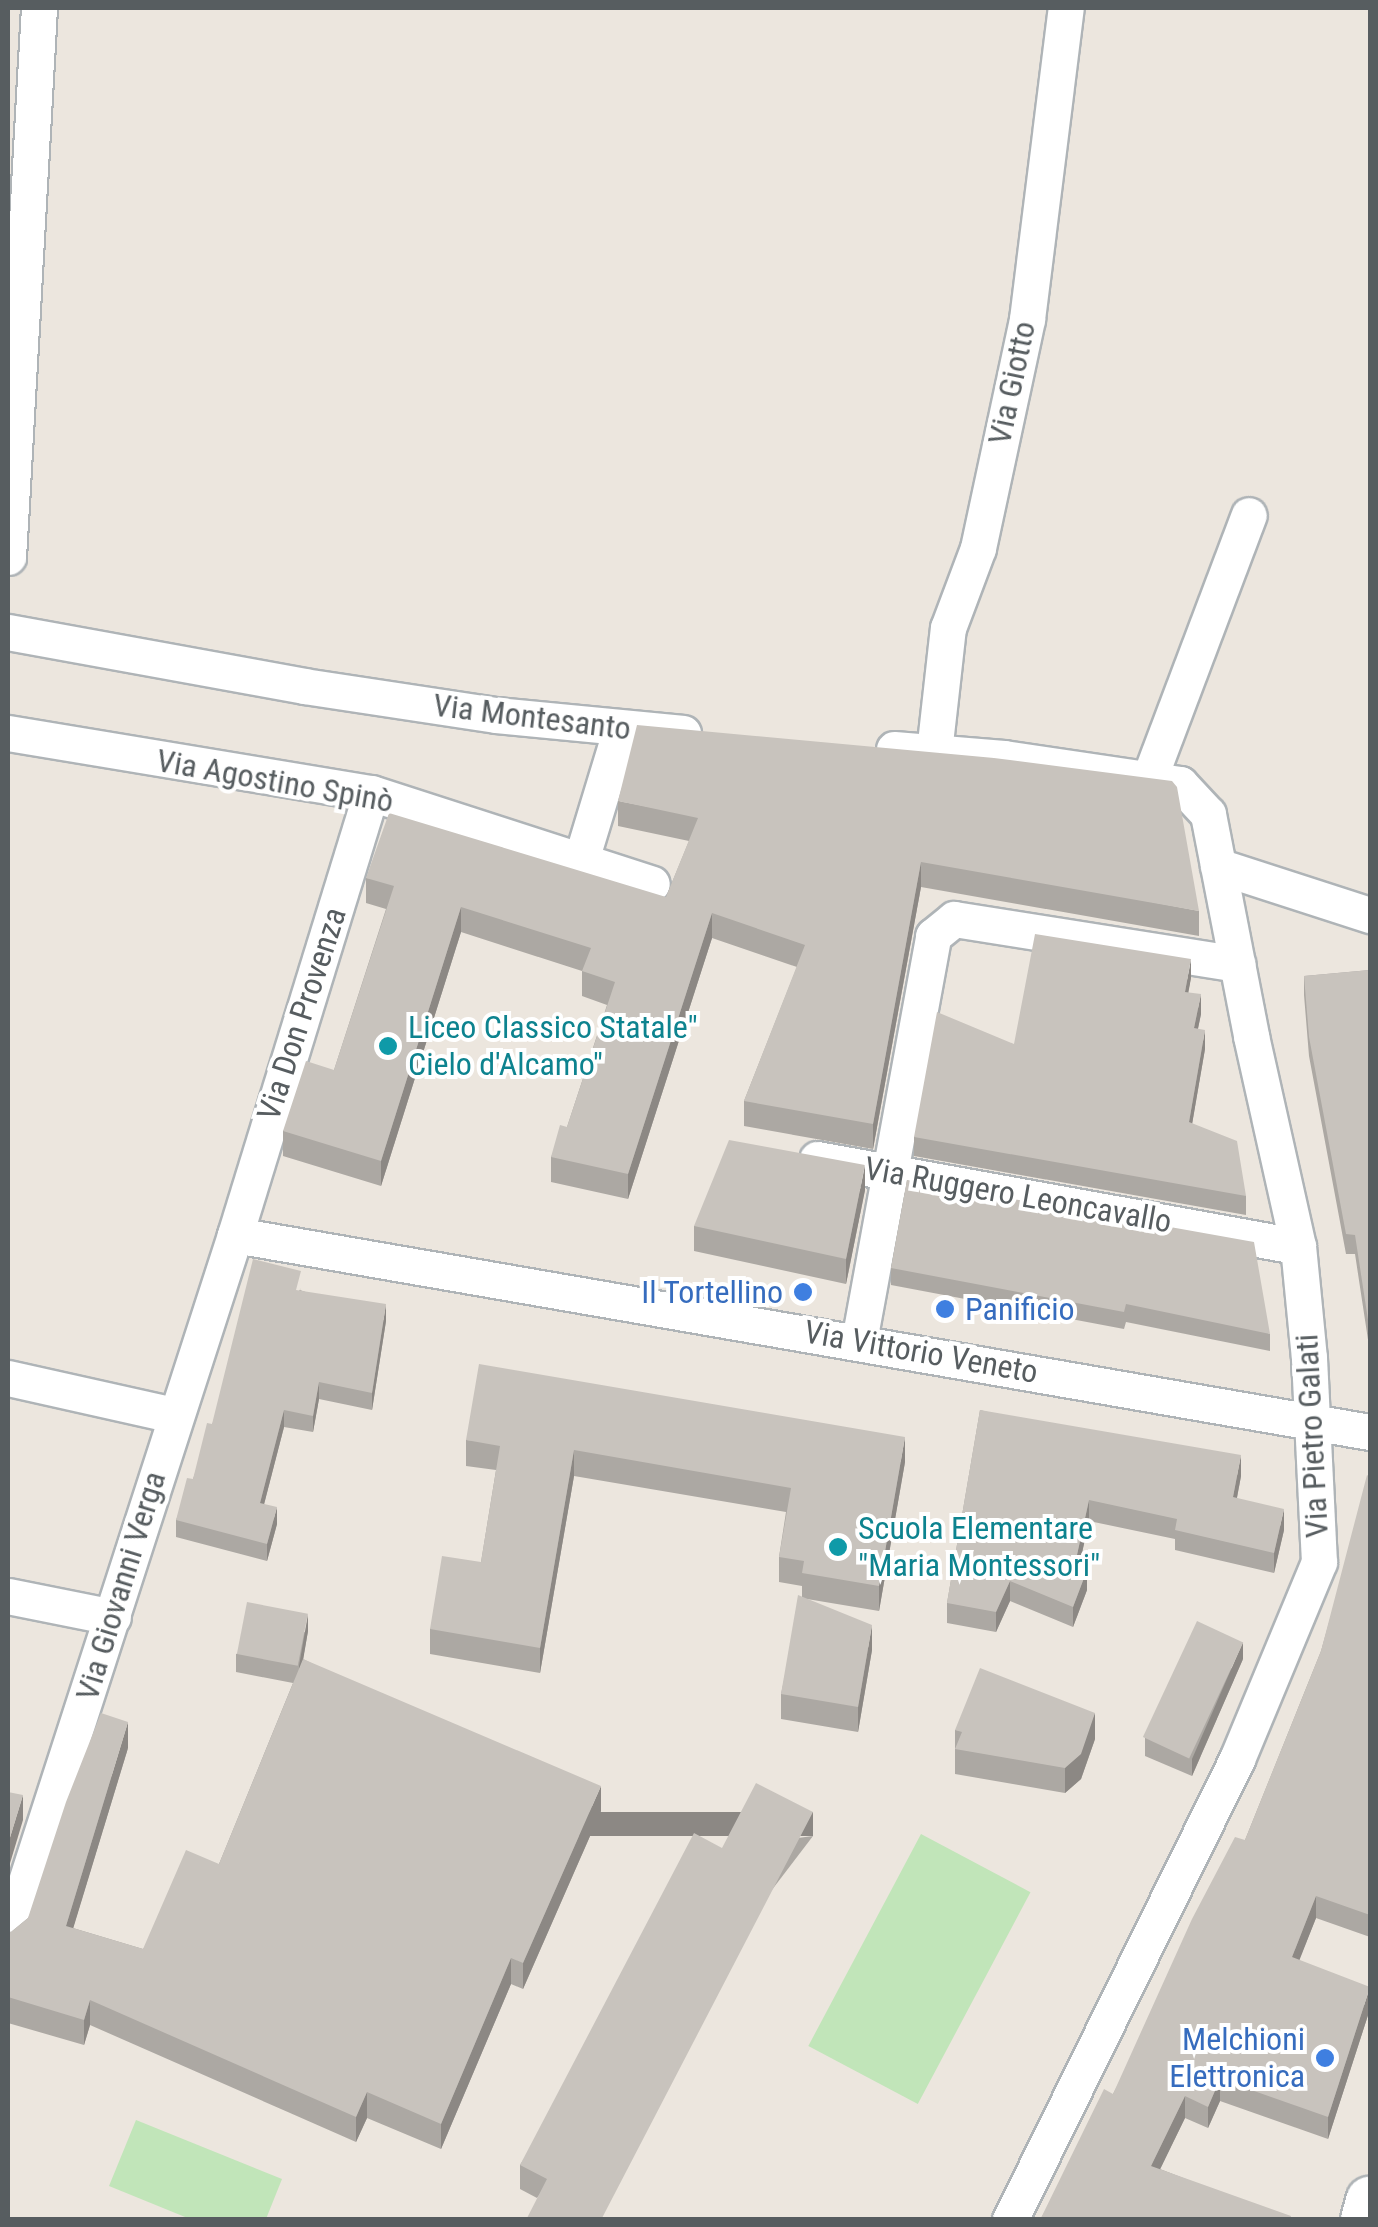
<!DOCTYPE html>
<html>
<head>
<meta charset="utf-8">
<style>
	body { margin:0 }
	#map { position:relative; width:1378px; height:2227px; overflow:hidden; background:#ece6de; font-family:"Roboto Condensed",sans-serif }
	div>[style] { position:absolute }
	[style*='--x'] { left:calc(var(--x)*1px); top:calc(var(--y)*1px); width:calc(var(--w)*1px); rotate:calc(var(--a)*1deg) }
	.green>* { inset:0; background:#c1e5b9; transform-origin:0 0 }
	.roads { filter:drop-shadow(2px 0 #afb4b7) drop-shadow(-2px 0 #afb4b7) drop-shadow(0 2px #afb4b7) drop-shadow(0 -2px #afb4b7) }
	.street>* { height:35px; margin:-17.5px; padding:0 17.5px; transform-origin:17.5px; border-radius:17.5px; background:#fff }
	.secondary>* { height:48px; margin:-24px; padding:0 24px; transform-origin:24px; border-radius:24px; background:#fff }
	.wall>* { inset:0; background:#aca8a3 }
	.shaded-wall>* { inset:0; background:#8c8884; transform-origin:0 0 }
	.building>* { inset:0; background:#c8c3bd; transform-origin:0 0 }
	.dots>* { width:28px; height:28px; translate:-50% -50%; box-sizing:border-box; border:5px solid #fff; border-radius:50% }
	span { translate:-50% -50%; white-space:nowrap; text-align:center; line-height:1.15; -webkit-text-stroke:8px #fff; paint-order:stroke }
	.street-label { font-size:32px; color:#575d60 }
	.culture-label { font-size:32px; color:#0d838f }
	.left { translate:0 -50%; text-align:left }
	.shop-label { font-size:32px; color:#366cbe }
	.right { translate:-100% -50%; text-align:right }
	.frame { position:absolute; inset:0; border:10px solid #575d60; pointer-events:none }
</style>
</head>
<body>
<div id="map">
	<div class="green">
		<i style="left:921px;top:1834px;width:124px;height:240px;rotate:28deg"></i>
		<i style="clip-path:polygon(136px 2120px,282px 2179px,266px 2219px,190px 2219px,109px 2186px)"></i>
	</div>
	<div class="roads">
		<div class="street">
			<i style="--x:8;--y:557;--w:550;--a:-86.77"></i>
			<i style="--x:8;--y:632;--w:301;--a:10.3"></i>
			<i style="--x:304;--y:686;--w:194;--a:8.6"></i>
			<i style="--x:496;--y:715;--w:188;--a:5.5"></i>
			<i style="--x:8;--y:733;--w:368;--a:9.4"></i>
			<i style="--x:371;--y:793;--w:295;--a:17.9"></i>
			<i style="--x:894;--y:749;--w:110;--a:4.7"></i>
			<i style="--x:1004;--y:758;--w:178;--a:8.4"></i>
			<i style="--x:1180;--y:784;--w:41;--a:47"></i>
			<i style="--x:1208;--y:814;--w:226;--a:79"></i>
			<i style="--x:1251;--y:1036;--w:215;--a:77.4"></i>
			<i style="--x:1298;--y:1246;--w:113;--a:84.4"></i>
			<i style="--x:1309;--y:1358;--w:204;--a:87.2"></i>
			<i style="--x:1319;--y:1562;--w:213;--a:112.6"></i>
			<i style="--x:1237;--y:1759;--w:514;--a:116.22"></i>
			<i style="--x:934;--y:752;--w:125;--a:-83.6"></i>
			<i style="--x:948;--y:628;--w:85;--a:-69.4"></i>
			<i style="--x:978;--y:548;--w:234;--a:-77.9"></i>
			<i style="--x:1027;--y:319;--w:313;--a:-82.9"></i>
			<i style="--x:1149;--y:779;--w:282;--a:-69.3"></i>
			<i style="--x:581;--y:860;--w:138;--a:-73.1"></i>
			<i style="--x:1218;--y:866;--w:160;--a:17.9"></i>
			<i style="--x:817;--y:1159;--w:489;--a:10.3"></i>
			<i style="--x:235;--y:1235;--w:1152;--a:9.85"></i>
			<i style="--x:859;--y:1341;--w:412;--a:-79.6"></i>
			<i style="--x:933;--y:936;--w:27;--a:-39"></i>
			<i style="--x:954;--y:919;--w:287;--a:9"></i>
			<i style="--x:8;--y:1378;--w:170;--a:12.6"></i>
			<i style="--x:8;--y:1596;--w:107;--a:11.3"></i>
			<i style="--x:8;--y:1937;--w:738;--a:-72.08"></i>
			<i style="--x:235;--y:1235;--w:462;--a:-72.9"></i>
		</div>
		<div class="secondary">
			<i style="--x:1365;--y:2220;--w:20;--a:-75"></i>
		</div>
	</div>
	<div class="wall">
		<i style="clip-path:polygon(618px 801px,1199px 911px,1199px 936px,921px 887px,873px 1149px,744px 1126px,744px 1101px,797px 967px,712px 938px,628px 1199px,551px 1182px,551px 1157px,567px 1127px,607px 1005px,582px 996px,582px 971px,461px 932px,381px 1186px,283px 1156px,283px 1131px,334px 1070px,386px 909px,366px 903px,366px 878px,666px 897px,689px 841px,618px 826px)"></i>
		<i style="clip-path:polygon(1370px 970px,1370px 1353px,1355px 1254px,1346px 1254px,1309px 1056px,1304px 995px,1304px 976px)"></i>
		<i style="clip-path:polygon(1191px 978px,1188px 992px,1201px 1014px,1198px 1029px,1205px 1049px,1192px 1124px,1246px 1196px,1246px 1215px,914px 1156px,914px 1137px,1014px 1044px)"></i>
		<i style="clip-path:polygon(907px 1180px,1270px 1334px,1270px 1351px,1126px 1322px,1124px 1329px,891px 1285px,891px 1268px)"></i>
		<i style="clip-path:polygon(865px 1190px,846px 1284px,694px 1251px,694px 1226px)"></i>
		<i style="clip-path:polygon(301px 1288px,300px 1290px,386px 1321px,372px 1410px,319px 1399px,313px 1432px,284px 1427px,264px 1504px,277px 1524px,267px 1561px,176px 1537px,176px 1520px,193px 1479px,212px 1424px)"></i>
		<i style="clip-path:polygon(980px 1410px,1241px 1476px,1237px 1498px,1284px 1530px,1274px 1573px,1175px 1550px,1175px 1539px,1089px 1521px,1079px 1566px,1087px 1590px,1073px 1627px,1010px 1601px,996px 1632px,947px 1623px,947px 1603px)"></i>
		<i style="clip-path:polygon(466px 1440px,905px 1462px,879px 1611px,807px 1599px,872px 1650px,858px 1732px,781px 1719px,781px 1694px,802px 1597px,802px 1586px,779px 1582px,779px 1557px,786px 1512px,574px 1476px,540px 1673px,430px 1654px,430px 1629px,481px 1562px,496px 1470px,466px 1466px)"></i>
		<i style="clip-path:polygon(1370px 1477px,1370px 1937px,1316px 1918px,1299px 1960px,1370px 2009px,1328px 2139px,1220px 2101px,1208px 2128px,1185px 2118px,1160px 2169px,1291px 2220px,1040px 2220px,1113px 2094px,1245px 1840px,1321px 1651px)"></i>
		<i style="clip-path:polygon(308px 1631px,303px 1659px,601px 1811px,523px 1989px,511px 1984px,441px 2149px,367px 2118px,356px 2142px,90px 2025px,84px 2045px,8px 2023px,8px 1931px,11px 1932px,28px 1918px,128px 1748px,73px 1928px,143px 1949px,219px 1864px,293px 1683px,236px 1672px,236px 1654px)"></i>
		<i style="clip-path:polygon(1243px 1659px,1192px 1776px,1145px 1756px,1145px 1738px)"></i>
		<i style="clip-path:polygon(955px 1730px,1095px 1739px,1081px 1779px,1065px 1793px,955px 1774px)"></i>
		<i style="clip-path:polygon(813px 1836px,537px 2198px,520px 2189px,520px 2165px,722px 1848px)"></i>
	</div>
	<div class="shaded-wall">
		<i style="clip-path:polygon(921px 862px,921px 887px,873px 1149px,873px 1124px)"></i>
		<i style="clip-path:polygon(461px 907px,461px 932px,381px 1186px,381px 1161px)"></i>
		<i style="clip-path:polygon(712px 913px,712px 938px,628px 1199px,628px 1174px)"></i>
		<i style="clip-path:polygon(1191px 959px,1191px 978px,1185px 1011px,1185px 992px)"></i>
		<i style="clip-path:polygon(1201px 994px,1201px 1014px,1194px 1047px,1194px 1028px)"></i>
		<i style="clip-path:polygon(1205px 1030px,1205px 1049px,1189px 1142px,1189px 1122px)"></i>
		<i style="clip-path:polygon(865px 1165px,865px 1190px,846px 1284px,846px 1259px)"></i>
		<i style="clip-path:polygon(386px 1304px,386px 1321px,372px 1410px,372px 1393px)"></i>
		<i style="clip-path:polygon(319px 1382px,319px 1399px,313px 1432px,313px 1416px)"></i>
		<i style="clip-path:polygon(284px 1410px,284px 1427px,260px 1520px,260px 1503px)"></i>
		<i style="clip-path:polygon(905px 1437px,905px 1462px,879px 1611px,879px 1586px)"></i>
		<i style="clip-path:polygon(574px 1450px,574px 1476px,540px 1673px,540px 1648px)"></i>
		<i style="clip-path:polygon(1241px 1455px,1241px 1476px,1233px 1518px,1233px 1497px)"></i>
		<i style="clip-path:polygon(1089px 1500px,1089px 1521px,1075px 1585px,1075px 1564px)"></i>
		<i style="clip-path:polygon(277px 1507px,277px 1524px,267px 1561px,267px 1544px)"></i>
		<i style="clip-path:polygon(1284px 1509px,1284px 1530px,1274px 1573px,1274px 1553px)"></i>
		<i style="clip-path:polygon(1087px 1570px,1087px 1590px,1073px 1627px,1073px 1607px)"></i>
		<i style="clip-path:polygon(1010px 1581px,1010px 1601px,996px 1632px,996px 1612px)"></i>
		<i style="clip-path:polygon(308px 1614px,308px 1631px,299px 1684px,299px 1666px)"></i>
		<i style="clip-path:polygon(872px 1625px,872px 1650px,858px 1732px,858px 1707px)"></i>
		<i style="clip-path:polygon(1243px 1642px,1243px 1659px,1192px 1776px,1192px 1759px)"></i>
		<i style="clip-path:polygon(1095px 1713px,1095px 1739px,1081px 1779px,1065px 1793px,1065px 1768px)"></i>
		<i style="clip-path:polygon(128px 1722px,128px 1748px,66px 1952px,66px 1926px)"></i>
		<i style="clip-path:polygon(601px 1786px,601px 1811px,523px 1989px,523px 1963px)"></i>
		<i style="clip-path:polygon(23px 1795px,23px 1820px,8px 1870px,8px 1844px)"></i>
		<i style="left:813px;top:1812px;width:24px;height:460px;rotate:90deg"></i>
		<i style="clip-path:polygon(1316px 1896px,1316px 1918px,1292px 1979px,1292px 1957px)"></i>
		<i style="clip-path:polygon(511px 1958px,511px 1984px,441px 2149px,441px 2124px)"></i>
		<i style="clip-path:polygon(1370px 1987px,1370px 2009px,1328px 2139px,1328px 2117px)"></i>
		<i style="clip-path:polygon(90px 2000px,90px 2025px,84px 2045px,84px 2020px)"></i>
		<i style="clip-path:polygon(1220px 2079px,1220px 2101px,1208px 2128px,1208px 2107px)"></i>
		<i style="clip-path:polygon(367px 2092px,367px 2118px,356px 2142px,356px 2117px)"></i>
		<i style="clip-path:polygon(1185px 2096px,1185px 2118px,1151px 2188px,1151px 2166px)"></i>
	</div>
	<div class="building">
		<i style="clip-path:polygon(637px 725px,994px 758px,1172px 781px,1177px 787px,1199px 911px,921px 862px,873px 1124px,744px 1101px,805px 945px,712px 913px,628px 1174px,551px 1157px,560px 1125px,567px 1127px,615px 982px,582px 971px,591px 948px,461px 907px,381px 1161px,283px 1131px,306px 1061px,334px 1070px,394px 886px,366px 878px,389px 813px,666px 897px,698px 818px,618px 801px)"></i>
		<i style="clip-path:polygon(1035px 934px,1191px 959px,1185px 992px,1201px 994px,1194px 1028px,1205px 1030px,1189px 1122px,1237px 1141px,1246px 1196px,914px 1137px,937px 1012px,1014px 1044px)"></i>
		<i style="clip-path:polygon(1370px 970px,1370px 1333px,1355px 1235px,1346px 1234px,1309px 1037px,1304px 976px)"></i>
		<i style="clip-path:polygon(729px 1140px,865px 1165px,846px 1259px,694px 1226px)"></i>
		<i style="clip-path:polygon(907px 1180px,1254px 1242px,1270px 1334px,1126px 1304px,1124px 1312px,891px 1268px)"></i>
		<i style="clip-path:polygon(253px 1259px,301px 1271px,296px 1290px,386px 1304px,372px 1393px,319px 1382px,313px 1416px,284px 1410px,260px 1503px,277px 1507px,267px 1544px,176px 1520px,187px 1478px,193px 1479px,207px 1423px,212px 1424px)"></i>
		<i style="clip-path:polygon(479px 1364px,905px 1437px,879px 1586px,802px 1573px,804px 1561px,779px 1557px,791px 1488px,574px 1450px,540px 1648px,430px 1629px,442px 1556px,481px 1562px,500px 1446px,466px 1440px)"></i>
		<i style="clip-path:polygon(980px 1410px,1241px 1455px,1233px 1497px,1284px 1509px,1274px 1553px,1175px 1530px,1177px 1519px,1089px 1500px,1075px 1564px,1087px 1570px,1073px 1607px,1010px 1581px,996px 1612px,947px 1603px)"></i>
		<i style="clip-path:polygon(1367px 1475px,1370px 1477px,1370px 1915px,1316px 1896px,1292px 1957px,1370px 1987px,1328px 2117px,1220px 2079px,1208px 2107px,1185px 2096px,1151px 2166px,1291px 2216px,1290px 2220px,1040px 2220px,1104px 2089px,1113px 2094px,1192px 1919px,1235px 1837px,1245px 1840px,1321px 1651px)"></i>
		<i style="clip-path:polygon(798px 1595px,872px 1625px,858px 1707px,781px 1694px)"></i>
		<i style="left:247px;top:1602px;width:62px;height:53px;rotate:11deg"></i>
		<i style="left:1197px;top:1621px;width:51px;height:128px;rotate:25deg"></i>
		<i style="clip-path:polygon(303px 1659px,601px 1786px,523px 1963px,511px 1958px,441px 2124px,367px 2092px,356px 2117px,90px 2000px,84px 2020px,8px 1997px,8px 1931px,11px 1932px,28px 1918px,66px 1802px,101px 1713px,128px 1722px,66px 1926px,143px 1949px,186px 1850px,219px 1864px)"></i>
		<i style="clip-path:polygon(980px 1668px,1095px 1713px,1081px 1754px,1065px 1768px,955px 1749px,962px 1732px,955px 1730px)"></i>
		<i style="clip-path:polygon(756px 1783px,813px 1812px,601px 2220px,526px 2220px,547px 2179px,520px 2165px,694px 1833px,722px 1848px)"></i>
		<i style="clip-path:polygon(8px 1792px,23px 1795px,8px 1844px)"></i>
	</div>
	<div class="dots">
		<i style="left:388px;top:1046px;background:#0f9aa8"></i>
		<i style="left:803px;top:1292px;background:#3f7fe0"></i>
		<i style="left:945px;top:1309px;background:#3f7fe0"></i>
		<i style="left:838px;top:1547px;background:#0f9aa8"></i>
		<i style="left:1325px;top:2058px;background:#3f7fe0"></i>
	</div>
	<div class="street-label">
		<span style="left:1012px;top:383px;rotate:-78deg">Via Giotto</span>
		<span style="left:532px;top:717px;rotate:7deg">Via Montesanto</span>
		<span style="left:275px;top:781px;rotate:10deg">Via Agostino Spinò</span>
		<span style="left:302px;top:1014px;rotate:-72deg">Via Don Provenza</span>
		<span style="left:1018px;top:1195px;rotate:10deg">Via Ruggero Leoncavallo</span>
		<span style="left:921px;top:1352px;rotate:10deg">Via Vittorio Veneto</span>
		<span style="left:1312px;top:1436px;rotate:-93deg">Via Pietro Galati</span>
		<span style="left:121px;top:1586px;rotate:-73deg">Via Giovanni Verga</span>
	</div>
	<div class="culture-label">
		<span class="left" style="left:408px;top:1046px">Liceo Classico Statale"<br>Cielo d'Alcamo"</span>
		<span class="left" style="left:858px;top:1547px">Scuola Elementare<br>"Maria Montessori"</span>
	</div>
	<div class="shop-label">
		<span class="right" style="left:783px;top:1292px">Il Tortellino</span>
		<span class="left" style="left:965px;top:1309px">Panificio</span>
		<span class="right" style="left:1305px;top:2058px">Melchioni<br>Elettronica</span>
	</div>
	<div class="frame"></div>
</div>
</body>
</html>
